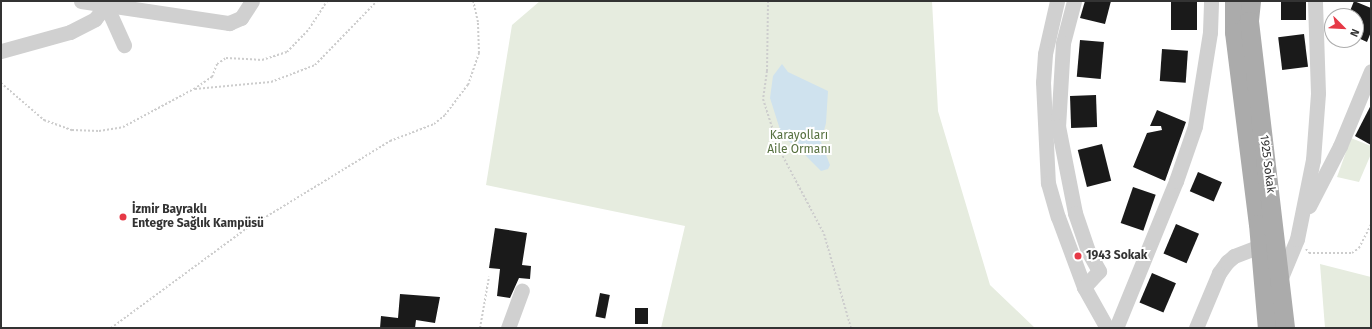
<!DOCTYPE html>
<html>
<head>
<meta charset="utf-8">
<style>
	body { margin:0 }
	#map { position:relative; width:1372px; height:329px; overflow:hidden; background:#fff; font-family:"Fira Sans",sans-serif }
	div>[style] { position:absolute }
	[style*='--x'] { left:calc(var(--x)*1px); top:calc(var(--y)*1px); width:calc(var(--w)*1px); rotate:calc(var(--a)*1deg) }
	.green>* { inset:0; background:#e6ecdf }
	.water>* { inset:0; background:#cfe2ee }
	.building>* { inset:0; background:#1a1a1a; transform-origin:0 0 }
	.path>* { height:2px; margin-top:-1px; transform-origin:0; background:repeating-linear-gradient(90deg,#cdcdcd 0 2px,transparent 0 4px) }
	.minor>* { height:15px; margin:-7.5px; padding:0 7.5px; transform-origin:7.5px; border-radius:7.5px; background:#d0d0d0 }
	.major>* { height:19px; margin:-9.5px; padding:0 9.5px; transform-origin:9.5px; border-radius:9.5px; background:#ababab }
	.dots>* { width:11px; height:11px; translate:-50% -50%; box-sizing:border-box; border:2px solid #fff; border-radius:50% }
	span { translate:-50% -50%; white-space:nowrap; text-align:center; line-height:1.15; -webkit-text-stroke:4px #fff; paint-order:stroke }
	.park-label { font-size:12px; color:#56703f }
	.street-label { font-size:12px; color:#333 }
	.poi-label { font-size:12px; color:#333; font-weight:700 }
	.left { translate:0 -50%; text-align:left }
	.frame { position:absolute; inset:0; border:2px solid #333; pointer-events:none }
	.north { position:absolute; left:1324px; top:8px; width:40px; height:40px; box-sizing:border-box; background:#fff; border:1px solid #adadad; border-radius:50%; rotate:114deg; font-size:11px; font-weight:700; line-height:16px; text-align:center; color:#333 }
	.north::after { content:''; display:block; margin:auto; width:14px; height:18px; background:#e63946; clip-path:polygon(50% 0,100% 100%,50% 72%,0 100%) }
</style>
</head>
<body>
<div id="map">
	<div class="green">
		<i style="clip-path:polygon(540px 1px,932px 1px,938px 111px,990px 285px,1035px 328px,661px 328px,685px 226px,486px 185px,512px 25px)"></i>
		<i style="clip-path:polygon(1351px 138px,1371px 146px,1371px 154px,1359px 182px,1337px 177px)"></i>
		<i style="clip-path:polygon(1320px 264px,1371px 277px,1371px 328px,1325px 328px)"></i>
	</div>
	<div class="water">
		<i style="clip-path:polygon(782px 64px,788px 72px,828px 91px,826px 123px,821px 142px,830px 165px,828px 169px,821px 171px,799px 149px,782px 136px,770px 98px,773px 76px)"></i>
	</div>
	<div class="building">
		<i style="clip-path:polygon(1085px 1px,1111px 1px,1105px 24px,1080px 18px)"></i>
		<i style="left:1171px;top:1px;width:26px;height:29px"></i>
		<i style="left:1281px;top:1px;width:25px;height:19px"></i>
		<i style="clip-path:polygon(1354px 1px,1371px 8px,1371px 32px,1367px 42px,1356px 37px,1356px 16px,1348px 16px)"></i>
		<i style="left:1304px;top:34px;width:33px;height:26px;rotate:83deg"></i>
		<i style="left:1080px;top:40px;width:24px;height:37px;rotate:5deg"></i>
		<i style="left:1162px;top:49px;width:26px;height:32px;rotate:4deg"></i>
		<i style="left:1096px;top:95px;width:32px;height:26px;rotate:88deg"></i>
		<i style="clip-path:polygon(1371px 105px,1371px 145px,1355px 136px)"></i>
		<i style="clip-path:polygon(1157px 110px,1186px 122px,1165px 181px,1133px 167px,1147px 133px,1162px 130px,1161px 126px,1150px 126px)"></i>
		<i style="left:1102px;top:144px;width:38px;height:25px;rotate:76deg"></i>
		<i style="left:1198px;top:172px;width:26px;height:21px;rotate:23deg"></i>
		<i style="left:1133px;top:187px;width:24px;height:38px;rotate:19deg"></i>
		<i style="left:1176px;top:224px;width:25px;height:32px;rotate:23deg"></i>
		<i style="clip-path:polygon(495px 228px,527px 233px,522px 265px,531px 266px,530px 279px,519px 278px,510px 298px,497px 296px,500px 269px,489px 268px)"></i>
		<i style="left:1152px;top:273px;width:26px;height:32px;rotate:23deg"></i>
		<i style="left:600px;top:293px;width:10px;height:24px;rotate:11deg"></i>
		<i style="clip-path:polygon(400px 294px,440px 297px,435px 323px,416px 320px,415px 328px,380px 328px,381px 316px,398px 318px)"></i>
		<i style="left:635px;top:308px;width:13px;height:16px"></i>
	</div>
	<div class="path">
		<i style="--x:768;--y:1;--w:70;--a:90.8"></i>
		<i style="--x:767;--y:71;--w:28;--a:98"></i>
		<i style="--x:763;--y:99;--w:52;--a:72.3"></i>
		<i style="--x:779;--y:149;--w:96;--a:62.1"></i>
		<i style="--x:824;--y:234;--w:98;--a:74"></i>
		<i style="--x:1;--y:83;--w:57;--a:40.7"></i>
		<i style="--x:44;--y:120;--w:30;--a:20"></i>
		<i style="--x:72;--y:130;--w:27;--a:2"></i>
		<i style="--x:99;--y:131;--w:24;--a:-9"></i>
		<i style="--x:123;--y:127;--w:81;--a:-28.2"></i>
		<i style="--x:194;--y:89;--w:22;--a:-34"></i>
		<i style="--x:212;--y:77;--w:14;--a:-69"></i>
		<i style="--x:217;--y:64;--w:11;--a:-34"></i>
		<i style="--x:226;--y:58;--w:36;--a:3"></i>
		<i style="--x:262;--y:60;--w:26;--a:-18"></i>
		<i style="--x:287;--y:52;--w:32;--a:-46"></i>
		<i style="--x:309;--y:29;--w:33;--a:-57"></i>
		<i style="--x:195;--y:89;--w:76;--a:-5.3"></i>
		<i style="--x:271;--y:82;--w:47;--a:-21.1"></i>
		<i style="--x:315;--y:65;--w:89;--a:-45.9"></i>
		<i style="--x:1306;--y:249;--w:5;--a:53"></i>
		<i style="--x:1309;--y:253;--w:43;--a:0"></i>
		<i style="--x:1352;--y:253;--w:9;--a:-36"></i>
		<i style="--x:1359;--y:248;--w:27;--a:-63"></i>
		<i style="--x:111;--y:328;--w:167;--a:-36.3"></i>
		<i style="--x:246;--y:229;--w:169;--a:-31.4"></i>
		<i style="--x:390;--y:141;--w:47;--a:-21.1"></i>
		<i style="--x:434;--y:124;--w:14;--a:-39"></i>
		<i style="--x:445;--y:115;--w:38;--a:-53"></i>
		<i style="--x:468;--y:85;--w:34;--a:-71"></i>
		<i style="--x:479;--y:53;--w:31;--a:-92"></i>
		<i style="--x:478;--y:22;--w:22;--a:-103"></i>
		<i style="--x:480;--y:328;--w:52;--a:-80"></i>
	</div>
	<div class="minor">
		<i style="--x:81;--y:1;--w:150;--a:8.5"></i>
		<i style="--x:229;--y:23;--w:13;--a:-23"></i>
		<i style="--x:241;--y:18;--w:20;--a:-57"></i>
		<i style="--x:1057;--y:1;--w:54;--a:102.8"></i>
		<i style="--x:1045;--y:54;--w:28;--a:94"></i>
		<i style="--x:1043;--y:82;--w:101;--a:87.2"></i>
		<i style="--x:1048;--y:183;--w:35;--a:74"></i>
		<i style="--x:1058;--y:217;--w:75;--a:69.6"></i>
		<i style="--x:1084;--y:287;--w:47;--a:60.7"></i>
		<i style="--x:1074;--y:1;--w:43;--a:104.7"></i>
		<i style="--x:1063;--y:43;--w:83;--a:93.4"></i>
		<i style="--x:1058;--y:126;--w:89;--a:78.9"></i>
		<i style="--x:1075;--y:213;--w:40;--a:71.1"></i>
		<i style="--x:1088;--y:251;--w:23;--a:61"></i>
		<i style="--x:1099;--y:271;--w:22;--a:133"></i>
		<i style="--x:1;--y:51;--w:72;--a:-15.4"></i>
		<i style="--x:70;--y:32;--w:28;--a:-27"></i>
		<i style="--x:95;--y:19;--w:18;--a:-52"></i>
		<i style="--x:106;--y:5;--w:44;--a:65.8"></i>
		<i style="--x:1309;--y:206;--w:68;--a:-62.7"></i>
		<i style="--x:1340;--y:146;--w:81;--a:-67.5"></i>
		<i style="--x:1280;--y:280;--w:44;--a:-67.5"></i>
		<i style="--x:1297;--y:239;--w:81;--a:-78.6"></i>
		<i style="--x:1313;--y:160;--w:67;--a:-85.7"></i>
		<i style="--x:1318;--y:93;--w:92;--a:-91.9"></i>
		<i style="--x:508;--y:328;--w:40;--a:-69.8"></i>
		<i style="--x:1116;--y:328;--w:159;--a:-67.8"></i>
		<i style="--x:1176;--y:181;--w:58;--a:-70.9"></i>
		<i style="--x:1195;--y:126;--w:95;--a:-80.9"></i>
		<i style="--x:1210;--y:32;--w:31;--a:-88"></i>
		<i style="--x:1196;--y:328;--w:60;--a:-67.3"></i>
		<i style="--x:1219;--y:273;--w:14;--a:-54"></i>
		<i style="--x:1227;--y:262;--w:9;--a:-41"></i>
		<i style="--x:1234;--y:256;--w:28;--a:-21"></i>
	</div>
	<div class="major">
		<i style="--x:1234;--y:1;--w:31;--a:90"></i>
		<i style="--x:1234;--y:32;--w:193;--a:82.9"></i>
		<i style="--x:1258;--y:224;--w:104;--a:85.1"></i>
		<i style="--x:1251;--y:1;--w:20;--a:96"></i>
		<i style="--x:1249;--y:21;--w:309;--a:83.3"></i>
	</div>
	<div class="dots">
		<i style="left:123px;top:217px;background:#e63946"></i>
		<i style="left:1078px;top:256px;background:#e63946"></i>
	</div>
	<div class="park-label">
		<span style="left:799px;top:143px">Karayolları<br>Aile Ormanı</span>
	</div>
	<div class="street-label">
		<span style="left:1267px;top:164px;rotate:83deg">1925 Sokak</span>
	</div>
	<div class="poi-label">
		<span class="left" style="left:132px;top:217px">İzmir Bayraklı<br>Entegre Sağlık Kampüsü</span>
		<span class="left" style="left:1086px;top:256px">1943 Sokak</span>
	</div>
	<div class="frame"></div>
	<div class="north">N</div>
</div>
</body>
</html>
